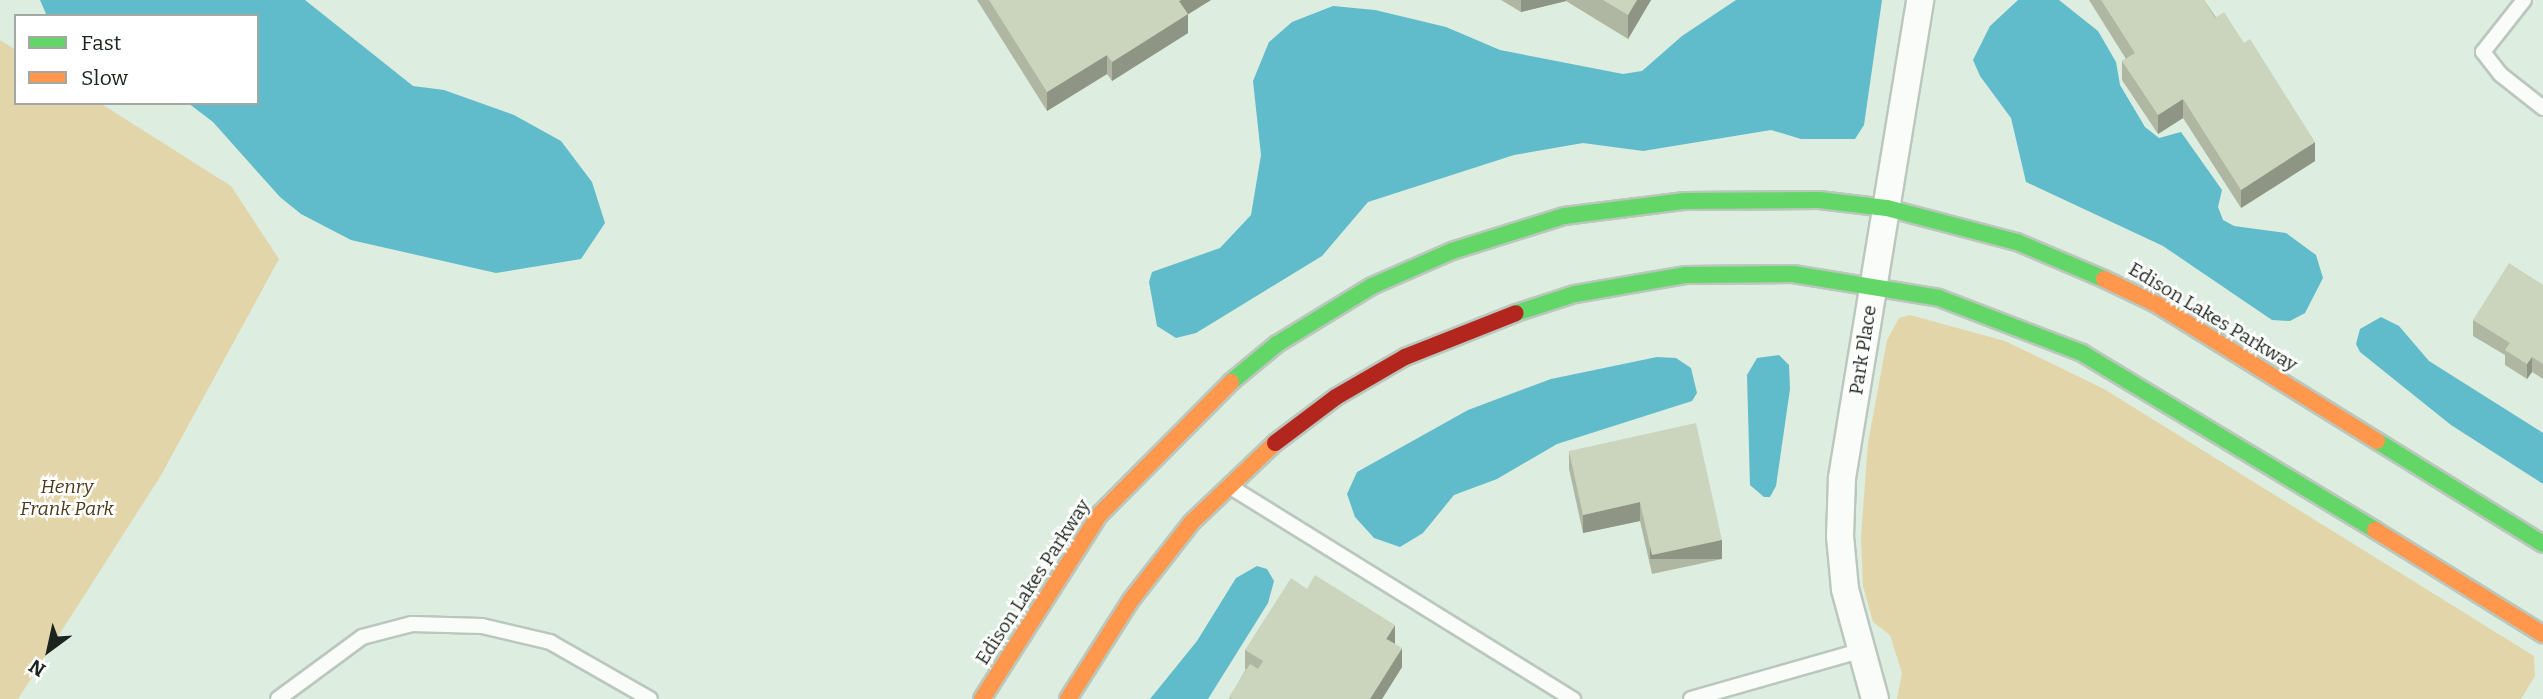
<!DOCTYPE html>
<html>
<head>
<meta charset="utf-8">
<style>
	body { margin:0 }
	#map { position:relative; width:2543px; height:699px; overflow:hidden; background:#ddede0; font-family:Bitter,serif }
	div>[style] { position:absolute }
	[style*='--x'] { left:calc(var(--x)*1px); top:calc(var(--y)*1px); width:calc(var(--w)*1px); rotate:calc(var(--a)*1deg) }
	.green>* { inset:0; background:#e3d5aa }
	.water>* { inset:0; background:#60bbca }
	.roads { filter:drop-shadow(2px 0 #bbc7bd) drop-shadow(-2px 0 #bbc7bd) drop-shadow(0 2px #bbc7bd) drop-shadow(0 -2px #bbc7bd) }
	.lane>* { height:14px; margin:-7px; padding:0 7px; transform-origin:7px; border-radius:7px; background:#fafcfa }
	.street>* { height:26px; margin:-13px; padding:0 13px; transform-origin:13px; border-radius:13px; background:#fafcfa }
	.fast>* { height:16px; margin:-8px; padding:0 8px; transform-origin:8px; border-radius:8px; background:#63d668 }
	.slow>* { height:16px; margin:-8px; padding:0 8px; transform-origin:8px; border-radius:8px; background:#ff974d }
	.jam>* { height:16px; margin:-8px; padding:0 8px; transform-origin:8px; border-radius:8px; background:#b3261e }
	.wall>* { inset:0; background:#afb7a3 }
	.shaded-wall>* { inset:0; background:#8e9585; transform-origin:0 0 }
	.building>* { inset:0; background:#cbd5be }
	span { translate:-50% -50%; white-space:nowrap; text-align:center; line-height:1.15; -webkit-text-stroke:5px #fff; paint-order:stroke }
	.street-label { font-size:19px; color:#1b251d }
	.park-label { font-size:19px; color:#4c3a18; font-style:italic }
	.legend { position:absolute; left:14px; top:14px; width:245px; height:91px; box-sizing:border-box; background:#fff; border:2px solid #a4a8a5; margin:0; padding:9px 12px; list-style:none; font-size:21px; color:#1b251d }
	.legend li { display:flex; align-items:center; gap:14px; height:35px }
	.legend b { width:35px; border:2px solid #a4a8a5 }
	.north { position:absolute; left:14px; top:615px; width:70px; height:70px; -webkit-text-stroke:5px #fff; paint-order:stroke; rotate:213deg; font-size:19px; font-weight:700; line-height:28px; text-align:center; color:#1b251d }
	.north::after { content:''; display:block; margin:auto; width:24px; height:32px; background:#1b251d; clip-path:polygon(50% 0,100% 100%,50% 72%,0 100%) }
</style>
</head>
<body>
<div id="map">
	<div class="green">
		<i style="clip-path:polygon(0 40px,16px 50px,16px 103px,100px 103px,231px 186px,279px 259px,160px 477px,18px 699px,0 699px)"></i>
		<i style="clip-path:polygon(1910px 315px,2005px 341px,2104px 389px,2534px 656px,2535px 676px,2521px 699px,1897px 699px,1902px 673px,1890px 635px,1873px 622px,1863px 586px,1861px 537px,1868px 443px,1887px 340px,1899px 318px)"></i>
	</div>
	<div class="water">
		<i style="clip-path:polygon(40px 0,305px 0,413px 86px,444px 90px,514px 115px,561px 141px,592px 182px,605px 223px,581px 259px,496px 273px,351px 240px,301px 214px,280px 197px,213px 122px,188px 103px,257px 103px,257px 16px,47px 16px)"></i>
		<i style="clip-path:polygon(1736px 0,1882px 0,1864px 125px,1855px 139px,1801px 139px,1771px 130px,1643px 151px,1583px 143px,1514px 155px,1368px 202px,1322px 256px,1196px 333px,1176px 338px,1157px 326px,1149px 282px,1152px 272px,1220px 248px,1251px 215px,1261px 155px,1253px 81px,1269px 42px,1292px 22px,1333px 6px,1375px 10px,1446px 27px,1500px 50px,1623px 74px,1642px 71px,1682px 36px)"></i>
		<i style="clip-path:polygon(2018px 0,2059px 0,2098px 31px,2116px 62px,2120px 85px,2145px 127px,2159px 138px,2181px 132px,2222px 190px,2218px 207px,2223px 220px,2234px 226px,2286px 233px,2316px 255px,2323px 278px,2305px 313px,2290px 321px,2272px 320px,2163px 246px,2026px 182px,2011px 118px,1980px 76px,1973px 60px,1990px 26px)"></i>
		<i style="clip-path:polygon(2381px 317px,2399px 326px,2429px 361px,2543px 433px,2543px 484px,2451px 425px,2360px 352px,2356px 344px,2360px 329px)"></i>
		<i style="clip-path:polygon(1779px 355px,1789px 365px,1790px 389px,1776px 486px,1770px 497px,1764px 497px,1750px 485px,1747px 375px,1757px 358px)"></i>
		<i style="clip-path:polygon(1657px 357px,1676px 358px,1691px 368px,1697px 393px,1692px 401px,1557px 444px,1497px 479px,1454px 495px,1423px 533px,1400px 547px,1374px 538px,1355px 517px,1347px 494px,1357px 472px,1468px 410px,1551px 379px)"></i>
		<i style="clip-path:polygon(1257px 566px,1267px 569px,1274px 581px,1268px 603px,1208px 699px,1150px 699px,1197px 641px,1236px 578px)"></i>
	</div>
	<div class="roads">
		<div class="lane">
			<i style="--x:2524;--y:0;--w:66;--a:128.3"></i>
			<i style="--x:2483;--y:52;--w:28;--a:52"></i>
			<i style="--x:2500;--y:74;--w:55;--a:38.3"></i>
			<i style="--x:1229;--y:486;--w:405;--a:31.8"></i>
			<i style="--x:278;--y:699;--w:104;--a:-36.4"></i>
			<i style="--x:362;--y:637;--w:52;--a:-14.6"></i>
			<i style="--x:412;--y:624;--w:70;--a:1.6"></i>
			<i style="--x:482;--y:626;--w:70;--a:13.2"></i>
			<i style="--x:550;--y:642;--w:115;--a:29.7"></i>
			<i style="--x:1691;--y:699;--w:176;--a:-15.9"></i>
		</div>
		<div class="street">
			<i style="--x:1875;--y:699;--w:114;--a:-105.3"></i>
			<i style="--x:1845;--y:589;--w:53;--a:-95.4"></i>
			<i style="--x:1840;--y:536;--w:58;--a:-88"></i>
			<i style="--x:1842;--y:478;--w:484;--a:-80.7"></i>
		</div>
		<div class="fast">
			<i style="--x:1516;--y:313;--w:62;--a:-17.9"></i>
			<i style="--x:1575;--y:294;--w:113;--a:-9.7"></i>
			<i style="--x:1686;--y:275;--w:107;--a:-0.5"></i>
			<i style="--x:1793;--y:274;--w:148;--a:9.3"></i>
			<i style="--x:1939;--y:298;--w:153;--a:21"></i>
			<i style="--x:2082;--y:353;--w:342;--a:31.1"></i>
			<i style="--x:1231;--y:382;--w:60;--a:-39.6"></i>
			<i style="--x:1277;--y:344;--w:111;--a:-31.4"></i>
			<i style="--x:1372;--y:286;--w:87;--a:-23.6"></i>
			<i style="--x:1452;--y:251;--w:117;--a:-17.4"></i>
			<i style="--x:1564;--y:216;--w:122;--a:-7.1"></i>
			<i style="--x:1685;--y:201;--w:134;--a:-0.4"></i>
			<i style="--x:1819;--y:200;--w:68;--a:6.7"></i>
			<i style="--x:1887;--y:208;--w:134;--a:14.7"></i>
			<i style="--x:2017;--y:242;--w:95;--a:23"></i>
			<i style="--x:2377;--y:441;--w:195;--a:31.8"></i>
		</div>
		<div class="slow">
			<i style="--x:2104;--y:279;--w:58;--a:25.7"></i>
			<i style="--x:2156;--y:304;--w:260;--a:31.8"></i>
			<i style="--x:2375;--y:530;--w:198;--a:31.8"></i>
			<i style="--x:982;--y:699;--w:219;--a:-57.5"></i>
			<i style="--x:1100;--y:514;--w:186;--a:-45.2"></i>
			<i style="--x:1068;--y:699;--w:117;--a:-57.5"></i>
			<i style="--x:1131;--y:600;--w:99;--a:-52"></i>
			<i style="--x:1192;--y:522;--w:115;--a:-43.6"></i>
		</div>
		<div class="jam">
			<i style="--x:1275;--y:443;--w:76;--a:-37"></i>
			<i style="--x:1336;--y:397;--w:80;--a:-30.1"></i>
			<i style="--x:1405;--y:357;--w:119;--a:-21.6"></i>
		</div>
	</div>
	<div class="wall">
		<i style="clip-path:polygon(977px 0,1211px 0,1188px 14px,1188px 33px,1112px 81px,1107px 74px,1047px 111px)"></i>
		<i style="clip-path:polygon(1501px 0,1651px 0,1628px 39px,1566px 1px,1521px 12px)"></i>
		<i style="clip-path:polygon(2089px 0,2204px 0,2315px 161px,2241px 208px,2183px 118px,2158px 134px,2122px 80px,2122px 61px,2126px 59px)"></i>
		<i style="clip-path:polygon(2543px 285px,2543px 379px,2532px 372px,2527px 379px,2505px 365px,2505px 355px,2473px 336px,2473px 320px)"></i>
		<i style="clip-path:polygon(1569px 451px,1722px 559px,1652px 574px,1640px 521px,1583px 533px,1569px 469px)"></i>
		<i style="clip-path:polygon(1395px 644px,1402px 667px,1382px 699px,1229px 699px,1246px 669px,1245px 669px,1245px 650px)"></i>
	</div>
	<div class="shaded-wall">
		<i style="clip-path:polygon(1181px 0,1211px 0,1179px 20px,1179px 1px)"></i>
		<i style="clip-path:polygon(1521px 0,1566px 0,1566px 1px,1521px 12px)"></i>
		<i style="clip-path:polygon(1637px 0,1651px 0,1628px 39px,1628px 15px)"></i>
		<i style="clip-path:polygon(1188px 14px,1188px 33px,1112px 81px,1112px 62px)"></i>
		<i style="clip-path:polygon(1107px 55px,1107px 74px,1047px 111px,1047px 92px)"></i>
		<i style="clip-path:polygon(2183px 99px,2183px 118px,2158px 134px,2158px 115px)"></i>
		<i style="clip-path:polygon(2315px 142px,2315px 161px,2241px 208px,2241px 190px)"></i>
		<i style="clip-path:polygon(2532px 357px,2532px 372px,2527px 379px,2527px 364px)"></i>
		<i style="clip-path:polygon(1640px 502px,1640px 521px,1583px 533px,1583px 515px)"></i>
		<i style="left:1722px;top:540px;width:19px;height:72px;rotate:90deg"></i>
		<i style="clip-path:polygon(1395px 625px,1395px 644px,1386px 639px)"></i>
		<i style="clip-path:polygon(1402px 648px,1402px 667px,1382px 699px,1370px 699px)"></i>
	</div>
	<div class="building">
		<i style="clip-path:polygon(989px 0,1181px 0,1179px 1px,1188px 14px,1112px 62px,1107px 55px,1047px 92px)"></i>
		<i style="clip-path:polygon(1603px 0,1637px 0,1628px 15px)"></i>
		<i style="clip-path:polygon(2101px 0,2204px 0,2215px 18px,2224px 12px,2244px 43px,2250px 39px,2315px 142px,2241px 190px,2183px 99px,2158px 115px,2122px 61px,2135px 53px)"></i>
		<i style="clip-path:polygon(2509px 263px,2543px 285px,2543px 364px,2532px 357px,2527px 364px,2505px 350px,2510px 343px,2473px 320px)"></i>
		<i style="clip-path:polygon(1696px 423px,1722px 540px,1652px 555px,1640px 502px,1583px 515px,1569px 451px)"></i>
		<i style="clip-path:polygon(1315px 575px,1395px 625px,1386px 639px,1402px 648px,1370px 699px,1232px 699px,1229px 697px,1250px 664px,1258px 669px,1263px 661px,1245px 650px,1291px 578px,1307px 589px)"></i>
	</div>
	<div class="street-label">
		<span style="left:2213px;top:317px;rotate:31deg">Edison Lakes Parkway</span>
		<span style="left:1863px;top:350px;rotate:-81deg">Park Place</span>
		<span style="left:1033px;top:582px;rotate:-57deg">Edison Lakes Parkway</span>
	</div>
	<div class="park-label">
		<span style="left:67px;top:498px">Henry<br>Frank Park</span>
	</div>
	<ul class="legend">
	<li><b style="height:9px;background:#63d668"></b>Fast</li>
	<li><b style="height:9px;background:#ff974d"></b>Slow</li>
	</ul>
	<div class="north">N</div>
</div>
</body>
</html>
